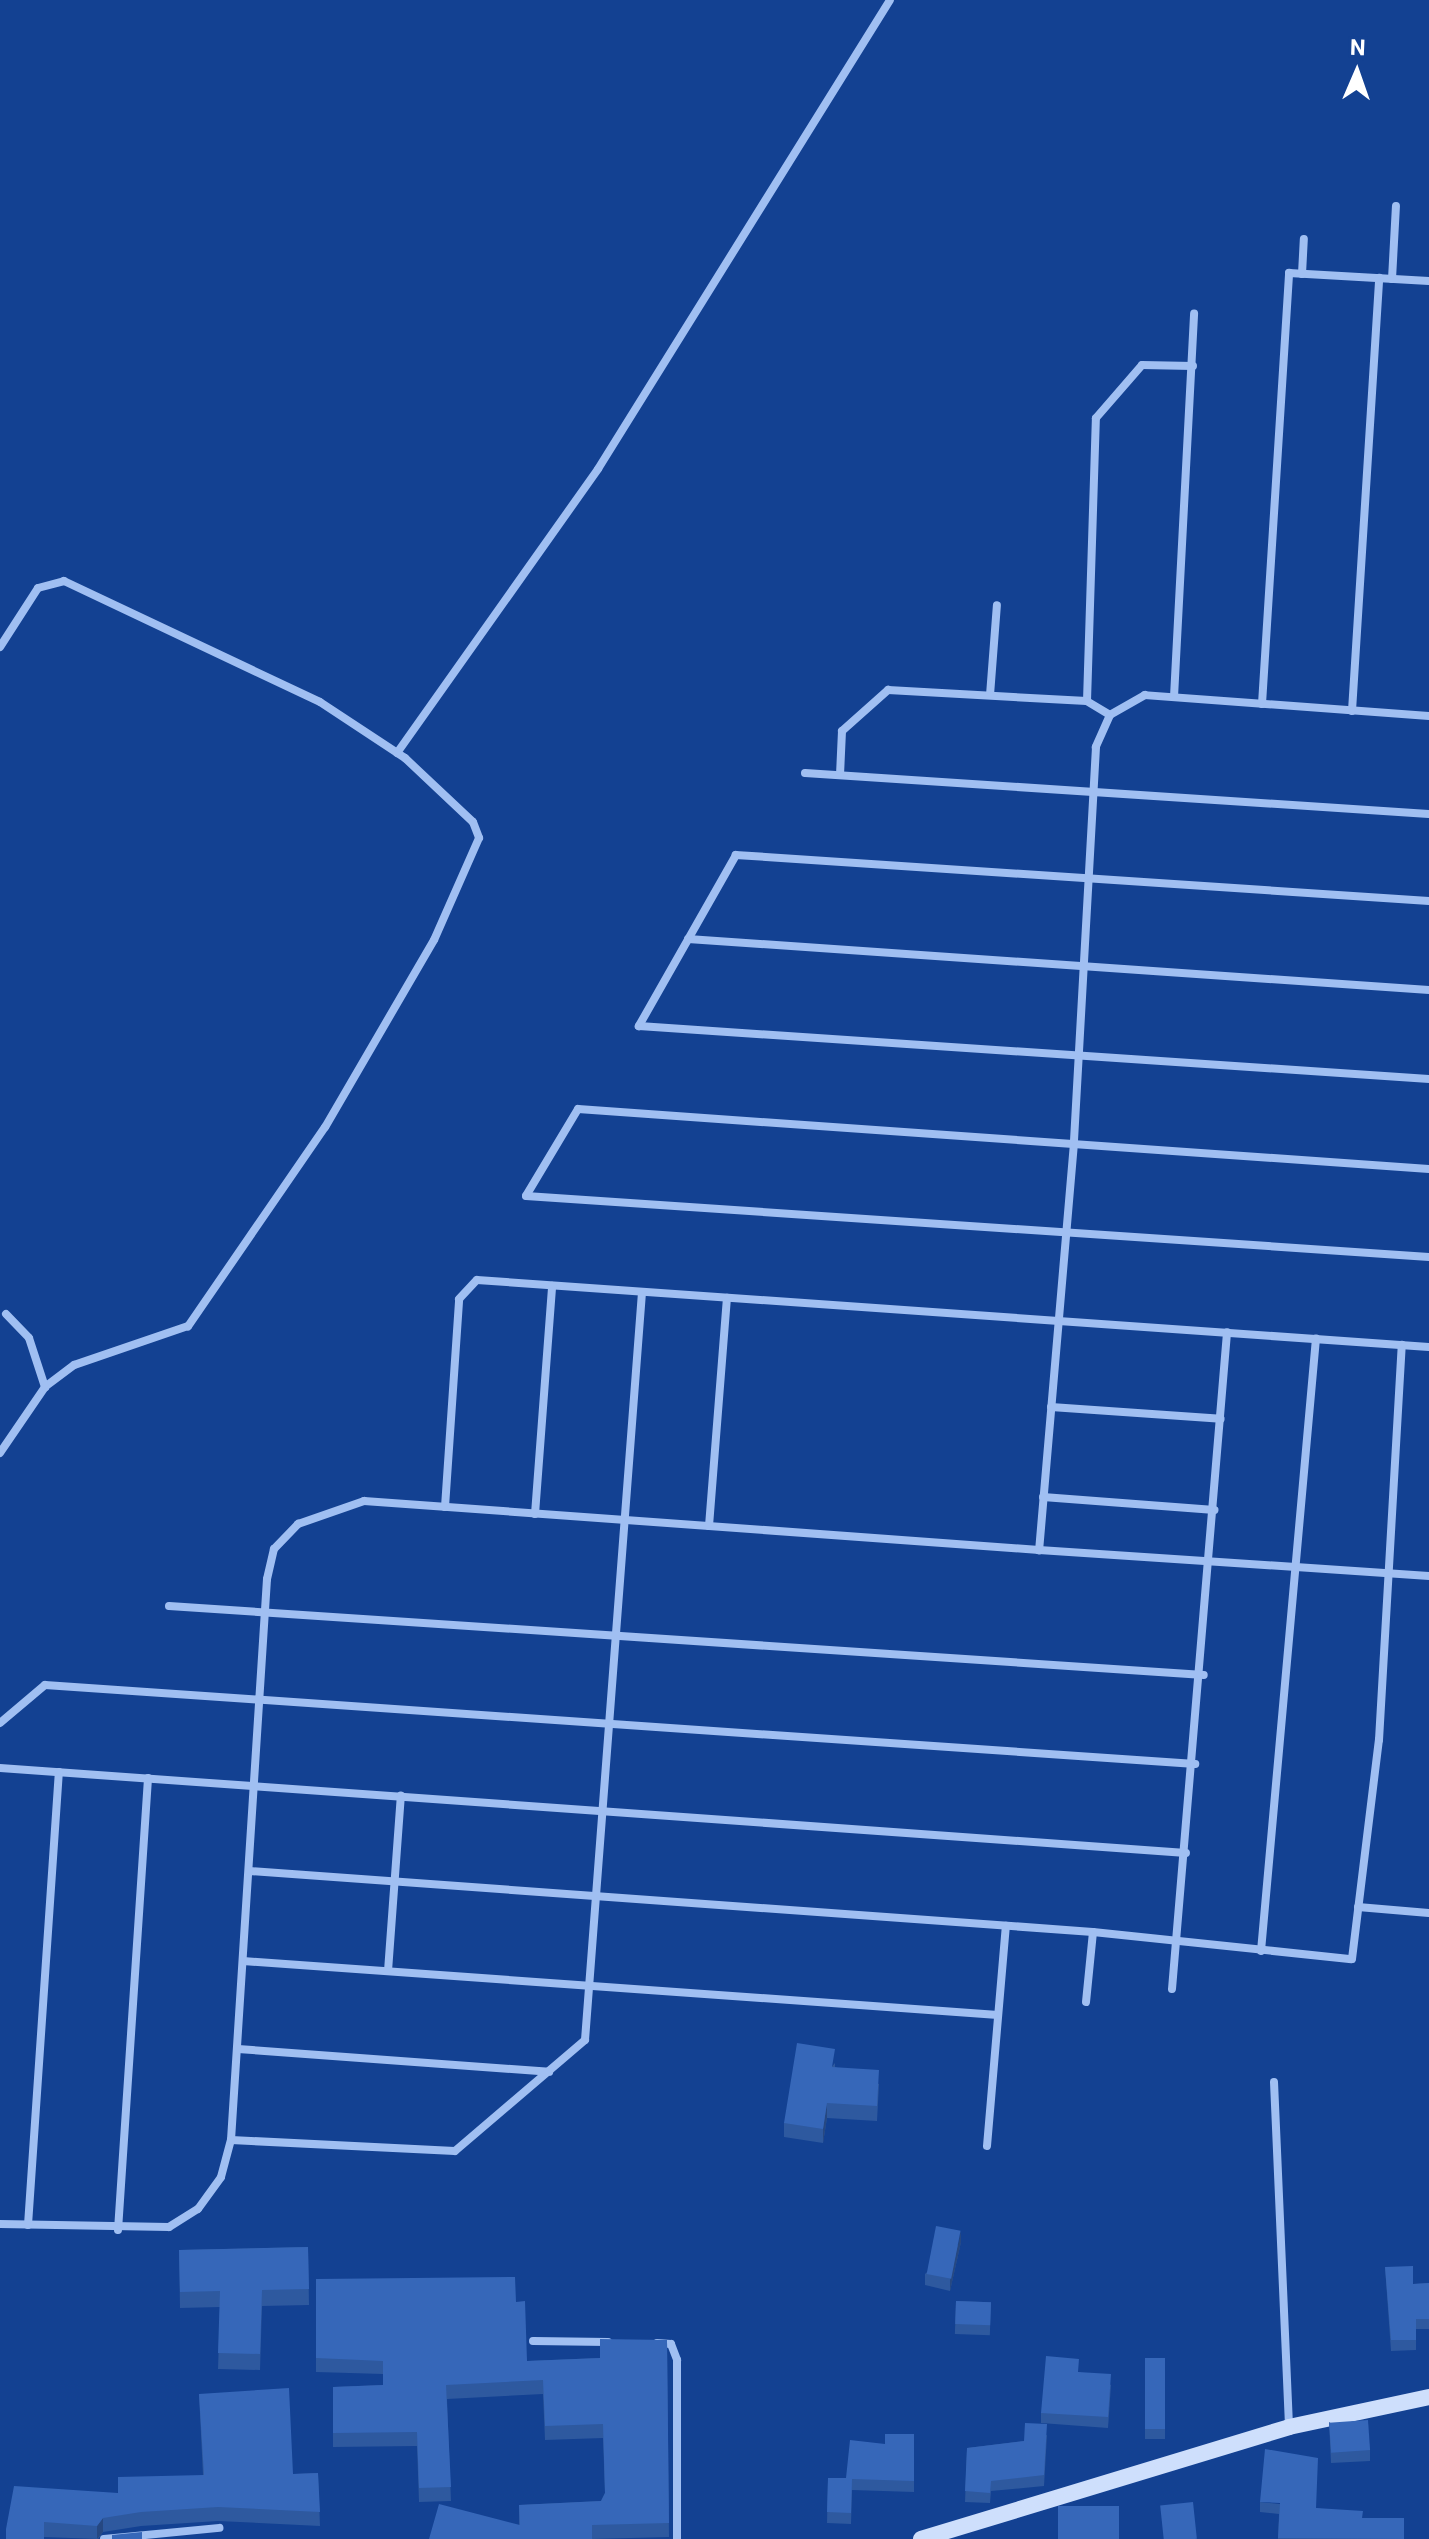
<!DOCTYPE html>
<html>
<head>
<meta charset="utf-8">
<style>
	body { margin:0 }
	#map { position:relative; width:1429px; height:2539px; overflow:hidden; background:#134192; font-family:Roboto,sans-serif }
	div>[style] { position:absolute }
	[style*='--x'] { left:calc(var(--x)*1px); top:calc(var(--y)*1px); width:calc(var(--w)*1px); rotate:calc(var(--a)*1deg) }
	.street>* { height:8px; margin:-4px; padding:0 4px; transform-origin:4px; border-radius:4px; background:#a0bff2 }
	.secondary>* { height:16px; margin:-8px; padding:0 8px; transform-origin:8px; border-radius:8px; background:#cedffc }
	.wall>* { inset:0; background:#2e599f; transform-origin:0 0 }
	.shaded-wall>* { inset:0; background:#264882 }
	.building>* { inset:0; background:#3667b9; transform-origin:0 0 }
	span { translate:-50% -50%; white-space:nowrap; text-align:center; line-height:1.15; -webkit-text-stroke:8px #134192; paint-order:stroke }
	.north { position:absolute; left:1317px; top:32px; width:80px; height:80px; -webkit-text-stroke:6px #134192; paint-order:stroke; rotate:2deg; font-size:22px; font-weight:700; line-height:32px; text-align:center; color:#fff }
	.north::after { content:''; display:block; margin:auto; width:28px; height:36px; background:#fff; clip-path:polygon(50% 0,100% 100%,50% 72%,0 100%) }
</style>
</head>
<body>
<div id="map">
	<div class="street">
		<i style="--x:1302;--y:274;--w:35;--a:-87"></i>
		<i style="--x:1392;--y:279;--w:73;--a:-86.9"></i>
		<i style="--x:0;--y:647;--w:70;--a:-57.2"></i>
		<i style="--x:38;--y:588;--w:27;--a:-15"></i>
		<i style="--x:64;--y:581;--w:283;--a:25.3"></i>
		<i style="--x:320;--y:702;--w:102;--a:33.4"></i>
		<i style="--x:405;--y:758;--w:93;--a:43.3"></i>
		<i style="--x:473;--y:822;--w:17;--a:69"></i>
		<i style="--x:479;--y:838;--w:111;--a:113.8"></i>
		<i style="--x:434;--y:940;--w:216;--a:120.2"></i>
		<i style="--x:325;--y:1127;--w:242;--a:124.5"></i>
		<i style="--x:188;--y:1326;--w:120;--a:161.1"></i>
		<i style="--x:74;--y:1365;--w:36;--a:143"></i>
		<i style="--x:45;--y:1387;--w:80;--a:124.3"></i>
		<i style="--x:990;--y:695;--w:90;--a:-85.6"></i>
		<i style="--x:1174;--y:697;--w:384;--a:-87"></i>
		<i style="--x:1262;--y:704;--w:432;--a:-86.4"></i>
		<i style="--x:1289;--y:273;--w:140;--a:3.3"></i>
		<i style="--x:1352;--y:711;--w:434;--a:-86.4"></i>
		<i style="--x:1110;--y:715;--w:27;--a:-149"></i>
		<i style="--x:1087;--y:701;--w:283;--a:-88.2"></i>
		<i style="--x:1096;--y:418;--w:70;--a:-49"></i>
		<i style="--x:1142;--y:365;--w:51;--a:1.1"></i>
		<i style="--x:1429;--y:716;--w:285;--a:-175.8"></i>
		<i style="--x:1145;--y:695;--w:40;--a:150.3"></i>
		<i style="--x:1110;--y:715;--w:35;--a:114"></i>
		<i style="--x:1096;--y:747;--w:397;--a:93.2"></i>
		<i style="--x:1074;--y:1143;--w:409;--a:94.9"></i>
		<i style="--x:1039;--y:1550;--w:391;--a:3.8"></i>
		<i style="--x:397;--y:753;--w:348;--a:-54.7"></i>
		<i style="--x:598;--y:469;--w:552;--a:-58.09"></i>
		<i style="--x:805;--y:773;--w:625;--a:3.76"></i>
		<i style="--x:840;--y:775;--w:44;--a:-87.4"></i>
		<i style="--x:842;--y:731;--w:62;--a:-41.7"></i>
		<i style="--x:888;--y:690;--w:199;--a:3.2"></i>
		<i style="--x:1429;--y:901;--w:695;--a:-176.2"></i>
		<i style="--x:736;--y:855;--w:197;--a:119.6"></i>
		<i style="--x:639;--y:1026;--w:792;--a:3.84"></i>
		<i style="--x:688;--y:939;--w:743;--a:3.94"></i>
		<i style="--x:1429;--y:1169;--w:853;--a:-175.97"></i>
		<i style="--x:578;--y:1109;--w:101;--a:120.9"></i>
		<i style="--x:526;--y:1196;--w:905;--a:3.86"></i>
		<i style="--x:6;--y:1314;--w:33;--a:46"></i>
		<i style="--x:29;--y:1338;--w:52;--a:71.9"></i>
		<i style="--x:1051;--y:1407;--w:170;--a:4"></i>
		<i style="--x:1043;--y:1497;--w:172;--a:4.3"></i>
		<i style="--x:445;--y:1507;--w:208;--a:-86.1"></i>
		<i style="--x:459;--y:1299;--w:26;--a:-47"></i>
		<i style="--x:477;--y:1280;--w:954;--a:4.03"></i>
		<i style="--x:535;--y:1514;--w:229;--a:-85.7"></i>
		<i style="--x:709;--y:1526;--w:229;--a:-85.5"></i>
		<i style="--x:169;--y:1606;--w:1037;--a:3.81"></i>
		<i style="--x:0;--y:1723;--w:59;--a:-40.2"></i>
		<i style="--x:45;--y:1685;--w:1153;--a:3.93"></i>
		<i style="--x:0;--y:1768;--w:1189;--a:4.1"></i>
		<i style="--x:249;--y:1871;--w:846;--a:4.13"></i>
		<i style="--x:1093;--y:1932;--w:260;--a:6"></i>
		<i style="--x:1352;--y:1959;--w:221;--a:-83"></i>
		<i style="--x:1379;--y:1740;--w:396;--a:-86.7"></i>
		<i style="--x:1358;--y:1907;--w:71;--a:4.8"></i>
		<i style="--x:1261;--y:1951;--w:615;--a:-84.87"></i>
		<i style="--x:243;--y:1961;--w:757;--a:4.09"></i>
		<i style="--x:388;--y:1971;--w:176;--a:-85.8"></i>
		<i style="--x:1172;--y:1989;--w:659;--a:-85.21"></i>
		<i style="--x:1086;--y:2002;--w:70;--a:-84.3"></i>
		<i style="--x:238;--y:2049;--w:312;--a:4.2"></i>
		<i style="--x:1274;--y:2082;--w:345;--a:87.5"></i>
		<i style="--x:231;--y:2140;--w:224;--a:2.8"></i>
		<i style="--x:455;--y:2151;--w:171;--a:-40.5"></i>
		<i style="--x:585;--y:2040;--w:749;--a:-85.64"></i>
		<i style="--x:987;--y:2146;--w:221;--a:-85.1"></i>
		<i style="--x:0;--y:2224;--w:169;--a:1"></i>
		<i style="--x:169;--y:2227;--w:34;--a:-32"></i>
		<i style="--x:198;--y:2209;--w:39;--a:-54"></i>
		<i style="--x:221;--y:2177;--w:38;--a:-75"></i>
		<i style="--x:231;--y:2140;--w:562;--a:-86.33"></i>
		<i style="--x:267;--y:1579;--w:31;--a:-77"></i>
		<i style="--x:274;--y:1549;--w:35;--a:-46"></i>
		<i style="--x:298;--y:1524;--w:70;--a:-19.2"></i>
		<i style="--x:364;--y:1501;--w:677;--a:4.15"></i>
		<i style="--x:28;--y:2225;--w:454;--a:-86.1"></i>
		<i style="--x:118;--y:2230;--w:453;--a:-86.2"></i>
		<i style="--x:533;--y:2341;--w:75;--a:0.8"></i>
		<i style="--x:657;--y:2343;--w:14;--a:4"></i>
		<i style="--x:671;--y:2344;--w:17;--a:69"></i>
		<i style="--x:677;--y:2360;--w:179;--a:90"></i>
		<i style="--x:104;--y:2539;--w:116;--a:-5.5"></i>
	</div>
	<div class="secondary">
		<i style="--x:921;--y:2539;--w:385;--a:-16.9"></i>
		<i style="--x:1289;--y:2427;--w:143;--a:-12.1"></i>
	</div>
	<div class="wall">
		<i style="clip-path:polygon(835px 2063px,835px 2067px,879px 2084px,877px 2121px,827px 2118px,823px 2143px,784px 2137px,784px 2123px)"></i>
		<i style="clip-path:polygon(961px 2242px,950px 2291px,925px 2285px,925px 2274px)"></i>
		<i style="clip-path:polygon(308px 2247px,309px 2305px,262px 2306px,260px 2370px,218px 2369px,220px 2307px,180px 2308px,179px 2250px)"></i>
		<i style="clip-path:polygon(1385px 2267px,1413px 2284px,1429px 2283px,1429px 2329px,1416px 2329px,1416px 2350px,1391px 2351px)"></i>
		<i style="clip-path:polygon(316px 2279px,516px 2302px,527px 2361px,600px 2358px,667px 2340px,669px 2537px,592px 2539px,519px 2525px,519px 2505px,601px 2501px,605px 2493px,603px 2438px,545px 2440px,543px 2394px,447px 2399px,451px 2501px,419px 2502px,417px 2446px,333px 2447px,333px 2387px,383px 2385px,383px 2374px,316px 2372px)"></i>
		<i style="left:956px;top:2301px;width:35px;height:33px;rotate:2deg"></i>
		<i style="left:1145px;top:2358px;width:20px;height:81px"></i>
		<i style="clip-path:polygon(1079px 2372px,1111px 2385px,1108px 2428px,1041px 2423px,1041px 2413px)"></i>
		<i style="clip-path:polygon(199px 2394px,293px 2474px,318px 2473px,320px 2526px,218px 2521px,141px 2526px,103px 2532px,98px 2539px,44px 2537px,6px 2529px,203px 2475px)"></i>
		<i style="clip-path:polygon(1329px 2422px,1370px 2450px,1370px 2461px,1331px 2463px)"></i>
		<i style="clip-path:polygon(914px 2434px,914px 2492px,852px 2490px,851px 2524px,827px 2523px,828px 2478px,846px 2478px,885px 2444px)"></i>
		<i style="clip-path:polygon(1047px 2435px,1044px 2486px,991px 2491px,990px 2503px,965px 2502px,967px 2448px,1024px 2441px)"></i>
		<i style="clip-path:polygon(1260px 2502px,1317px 2508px,1363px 2518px,1404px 2539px,1278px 2539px,1279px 2514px,1260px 2512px)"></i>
	</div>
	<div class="shaded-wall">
		<i style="clip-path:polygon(827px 2103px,827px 2118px,823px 2143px,823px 2129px)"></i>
		<i style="clip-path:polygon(961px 2231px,961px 2242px,950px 2291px,950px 2280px)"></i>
		<i style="clip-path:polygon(103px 2518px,103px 2532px,97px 2539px,97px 2526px)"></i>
	</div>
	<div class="building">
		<i style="clip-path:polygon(797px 2043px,835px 2049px,832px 2067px,879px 2070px,877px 2106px,827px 2103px,823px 2129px,784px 2123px)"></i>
		<i style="left:936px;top:2226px;width:25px;height:49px;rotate:11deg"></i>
		<i style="clip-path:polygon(308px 2247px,309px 2289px,262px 2290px,260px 2354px,218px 2353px,220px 2291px,180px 2292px,179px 2250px)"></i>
		<i style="clip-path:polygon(1413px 2266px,1413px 2284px,1429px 2283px,1429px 2319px,1416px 2319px,1416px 2340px,1391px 2340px,1385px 2267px)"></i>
		<i style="clip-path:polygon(515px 2277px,516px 2302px,525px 2301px,527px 2361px,600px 2358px,600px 2339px,667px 2340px,669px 2523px,592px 2525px,592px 2539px,429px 2539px,439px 2504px,520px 2525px,519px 2505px,601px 2501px,605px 2493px,603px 2424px,545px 2426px,543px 2380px,446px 2385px,451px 2487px,419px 2488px,417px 2432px,333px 2433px,333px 2387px,383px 2385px,383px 2361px,316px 2358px,316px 2279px)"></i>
		<i style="left:956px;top:2301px;width:35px;height:23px;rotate:2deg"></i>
		<i style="clip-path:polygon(1046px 2356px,1079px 2359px,1078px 2372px,1111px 2374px,1108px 2417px,1041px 2413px)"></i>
		<i style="left:1145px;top:2358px;width:20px;height:71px"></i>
		<i style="clip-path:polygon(289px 2388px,293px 2474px,318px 2473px,320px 2512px,218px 2507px,141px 2512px,103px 2518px,97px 2526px,44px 2522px,44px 2539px,6px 2539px,6px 2529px,14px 2486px,118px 2493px,118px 2477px,204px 2475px,199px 2394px)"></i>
		<i style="left:1368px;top:2420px;width:30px;height:39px;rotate:86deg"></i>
		<i style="clip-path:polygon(1025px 2423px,1047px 2424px,1044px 2475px,991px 2481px,990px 2493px,965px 2491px,967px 2448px,1024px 2441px)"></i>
		<i style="clip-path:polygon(885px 2434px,914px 2434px,914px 2481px,852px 2479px,851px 2513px,827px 2512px,828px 2478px,846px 2478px,850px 2440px,885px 2444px)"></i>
		<i style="clip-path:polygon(1265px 2449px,1318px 2458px,1316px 2508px,1363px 2511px,1362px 2518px,1404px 2518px,1404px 2539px,1278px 2538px,1280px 2503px,1260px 2502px)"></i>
		<i style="left:1193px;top:2502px;width:37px;height:33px;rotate:84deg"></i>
		<i style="left:1119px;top:2506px;width:33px;height:61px;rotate:90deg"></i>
		<i style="clip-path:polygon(142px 2532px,142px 2539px,112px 2539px,112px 2535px)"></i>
	</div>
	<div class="north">N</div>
</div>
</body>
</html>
